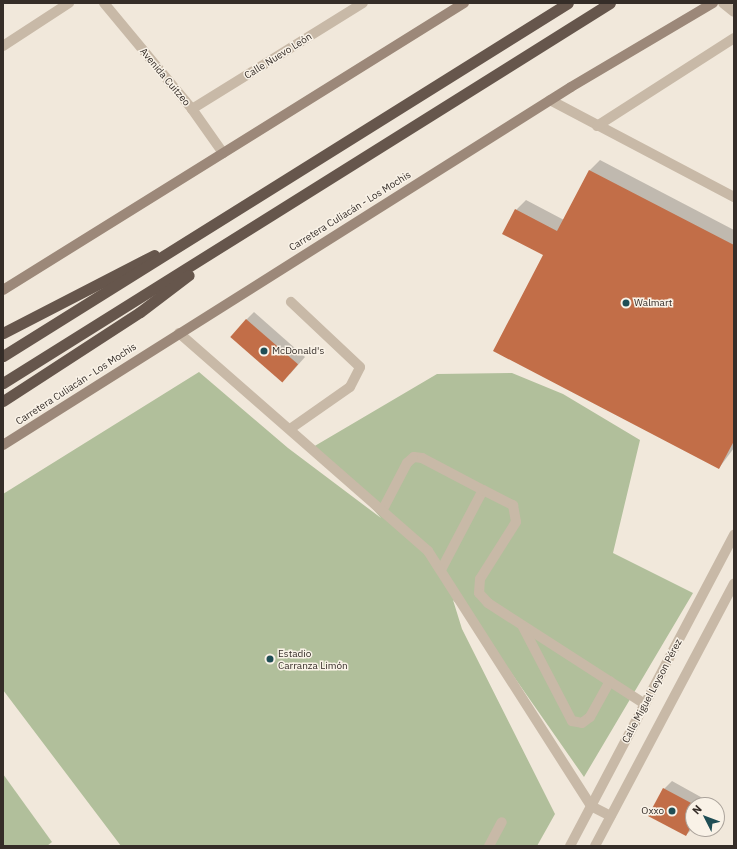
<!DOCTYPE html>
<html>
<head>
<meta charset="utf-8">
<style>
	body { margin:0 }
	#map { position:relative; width:737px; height:849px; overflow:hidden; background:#f1e8db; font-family:"IBM Plex Sans",sans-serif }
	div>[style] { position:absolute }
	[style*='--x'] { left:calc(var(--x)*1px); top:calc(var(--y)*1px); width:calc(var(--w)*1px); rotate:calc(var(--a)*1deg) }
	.green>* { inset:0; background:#b1bf9b }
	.shadow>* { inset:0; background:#0003 }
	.building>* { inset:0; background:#c26e48; transform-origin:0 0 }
	.service>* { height:10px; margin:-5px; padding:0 5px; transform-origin:5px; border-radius:5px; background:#c8b9a7 }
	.minor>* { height:10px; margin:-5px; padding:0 5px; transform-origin:5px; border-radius:5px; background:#c8b9a7 }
	.secondary>* { height:10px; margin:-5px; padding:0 5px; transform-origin:5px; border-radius:5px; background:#9c8879 }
	.trunk>* { height:11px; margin:-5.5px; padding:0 5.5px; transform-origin:5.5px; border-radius:5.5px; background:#66564c }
	.dots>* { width:11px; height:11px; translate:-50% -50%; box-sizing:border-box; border:2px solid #f9f2e7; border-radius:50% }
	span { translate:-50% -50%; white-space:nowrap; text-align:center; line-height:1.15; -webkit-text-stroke:3px #f9f2e7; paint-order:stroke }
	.street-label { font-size:10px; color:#352d28 }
	.poi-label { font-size:10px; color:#352d28 }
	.left { translate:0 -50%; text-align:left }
	.right { translate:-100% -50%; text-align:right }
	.frame { position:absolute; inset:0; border:4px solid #352d28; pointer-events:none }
	.north { position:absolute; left:685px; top:797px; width:40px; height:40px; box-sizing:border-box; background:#f9f2e7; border:1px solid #aba39b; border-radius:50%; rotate:312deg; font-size:11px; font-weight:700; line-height:16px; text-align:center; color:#352d28 }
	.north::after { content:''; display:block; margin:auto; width:14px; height:18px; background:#1f4e55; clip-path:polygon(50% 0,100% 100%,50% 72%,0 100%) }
</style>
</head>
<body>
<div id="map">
	<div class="green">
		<i style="clip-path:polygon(199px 372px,288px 448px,381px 518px,338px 470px,313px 447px,437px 374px,512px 373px,563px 394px,640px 440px,613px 553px,693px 593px,584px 777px,482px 631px,453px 600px,462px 629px,555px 814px,537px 846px,121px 846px,3px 690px,3px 494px)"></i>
		<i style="clip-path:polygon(3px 774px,52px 842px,47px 846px,3px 846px)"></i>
	</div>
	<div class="shadow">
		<i style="clip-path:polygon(600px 160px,734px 230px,734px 448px,719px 468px,544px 255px,516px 210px,526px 200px,564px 220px,590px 170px)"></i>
		<i style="clip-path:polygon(254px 312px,305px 357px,290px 374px,246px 320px)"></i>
		<i style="clip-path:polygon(672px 781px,708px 801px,705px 805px,693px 805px,693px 828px,686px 835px,664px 789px)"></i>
	</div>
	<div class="building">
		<i style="clip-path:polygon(589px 170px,734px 245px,734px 441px,719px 469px,493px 351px,543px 255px,502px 234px,515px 209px,557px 231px)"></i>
		<i style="left:246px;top:319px;width:69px;height:24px;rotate:41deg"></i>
		<i style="clip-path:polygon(663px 788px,693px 804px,693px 823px,686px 836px,648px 816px)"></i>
	</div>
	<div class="service">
		<i style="--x:723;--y:3;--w:14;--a:39"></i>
		<i style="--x:550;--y:100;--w:208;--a:27.8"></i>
		<i style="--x:597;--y:126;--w:163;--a:-32.7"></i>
		<i style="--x:290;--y:429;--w:73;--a:-35"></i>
		<i style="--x:350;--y:387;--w:22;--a:-63"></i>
		<i style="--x:360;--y:367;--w:95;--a:-136.7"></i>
		<i style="--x:383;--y:509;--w:52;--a:-62.4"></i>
		<i style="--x:407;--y:463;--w:9;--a:-41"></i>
		<i style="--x:414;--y:457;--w:8;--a:7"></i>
		<i style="--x:422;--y:458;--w:69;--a:27.7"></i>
		<i style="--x:442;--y:568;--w:88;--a:-62.3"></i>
		<i style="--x:483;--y:490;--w:34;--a:27"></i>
		<i style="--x:513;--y:505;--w:17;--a:80"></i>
		<i style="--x:516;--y:522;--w:67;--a:122.3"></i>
		<i style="--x:480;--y:579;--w:14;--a:94"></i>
		<i style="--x:479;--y:593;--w:13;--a:48"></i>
		<i style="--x:488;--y:603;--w:187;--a:32.8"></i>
		<i style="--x:523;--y:627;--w:106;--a:62.5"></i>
		<i style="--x:572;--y:721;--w:10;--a:11"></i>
		<i style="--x:582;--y:723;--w:10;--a:-37"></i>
		<i style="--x:590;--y:717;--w:41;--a:-60.9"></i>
		<i style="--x:489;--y:846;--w:27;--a:-62"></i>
	</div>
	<div class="minor">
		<i style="--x:104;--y:3;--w:138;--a:50.3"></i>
		<i style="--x:192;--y:109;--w:54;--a:54.8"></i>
		<i style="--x:3;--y:46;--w:79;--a:-33.1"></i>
		<i style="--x:192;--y:109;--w:201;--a:-31.8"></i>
		<i style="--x:179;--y:333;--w:331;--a:41.2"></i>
		<i style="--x:428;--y:551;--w:303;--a:57.4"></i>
		<i style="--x:591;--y:806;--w:22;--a:27"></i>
		<i style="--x:570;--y:846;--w:352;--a:-62.2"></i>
		<i style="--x:595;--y:846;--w:297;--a:-62.1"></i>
	</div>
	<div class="secondary">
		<i style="--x:3;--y:290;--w:543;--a:-31.9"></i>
		<i style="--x:3;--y:445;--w:671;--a:-32.22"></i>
		<i style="--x:571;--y:87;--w:165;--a:-30.6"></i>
	</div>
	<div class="trunk">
		<i style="--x:3;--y:333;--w:170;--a:-27.3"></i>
		<i style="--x:3;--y:356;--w:666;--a:-32"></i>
		<i style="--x:3;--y:383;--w:716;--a:-32.05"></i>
		<i style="--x:3;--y:401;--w:163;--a:-33"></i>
		<i style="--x:140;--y:312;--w:61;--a:-37.1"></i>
	</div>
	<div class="dots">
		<i style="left:626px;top:303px;background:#1f4e55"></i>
		<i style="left:264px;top:351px;background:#1f4e55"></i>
		<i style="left:270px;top:659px;background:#1f4e55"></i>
		<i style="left:672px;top:811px;background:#1f4e55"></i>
	</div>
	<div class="street-label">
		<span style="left:278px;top:56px;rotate:-32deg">Calle Nuevo León</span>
		<span style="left:165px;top:77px;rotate:50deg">Avenida Cuitzeo</span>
		<span style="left:350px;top:211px;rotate:-32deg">Carretera Culiacán - Los Mochis</span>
		<span style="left:76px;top:384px;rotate:-33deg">Carretera Culiacán - Los Mochis</span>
		<span style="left:652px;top:691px;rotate:-62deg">Calle Miguel Leyson Pérez</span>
	</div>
	<div class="poi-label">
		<span class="left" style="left:634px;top:303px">Walmart</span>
		<span class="left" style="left:272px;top:351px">McDonald's</span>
		<span class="left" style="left:278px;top:659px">Estadio<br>Carranza Limón</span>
		<span class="right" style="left:664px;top:811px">Oxxo</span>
	</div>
	<div class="frame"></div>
	<div class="north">N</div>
</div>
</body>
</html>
